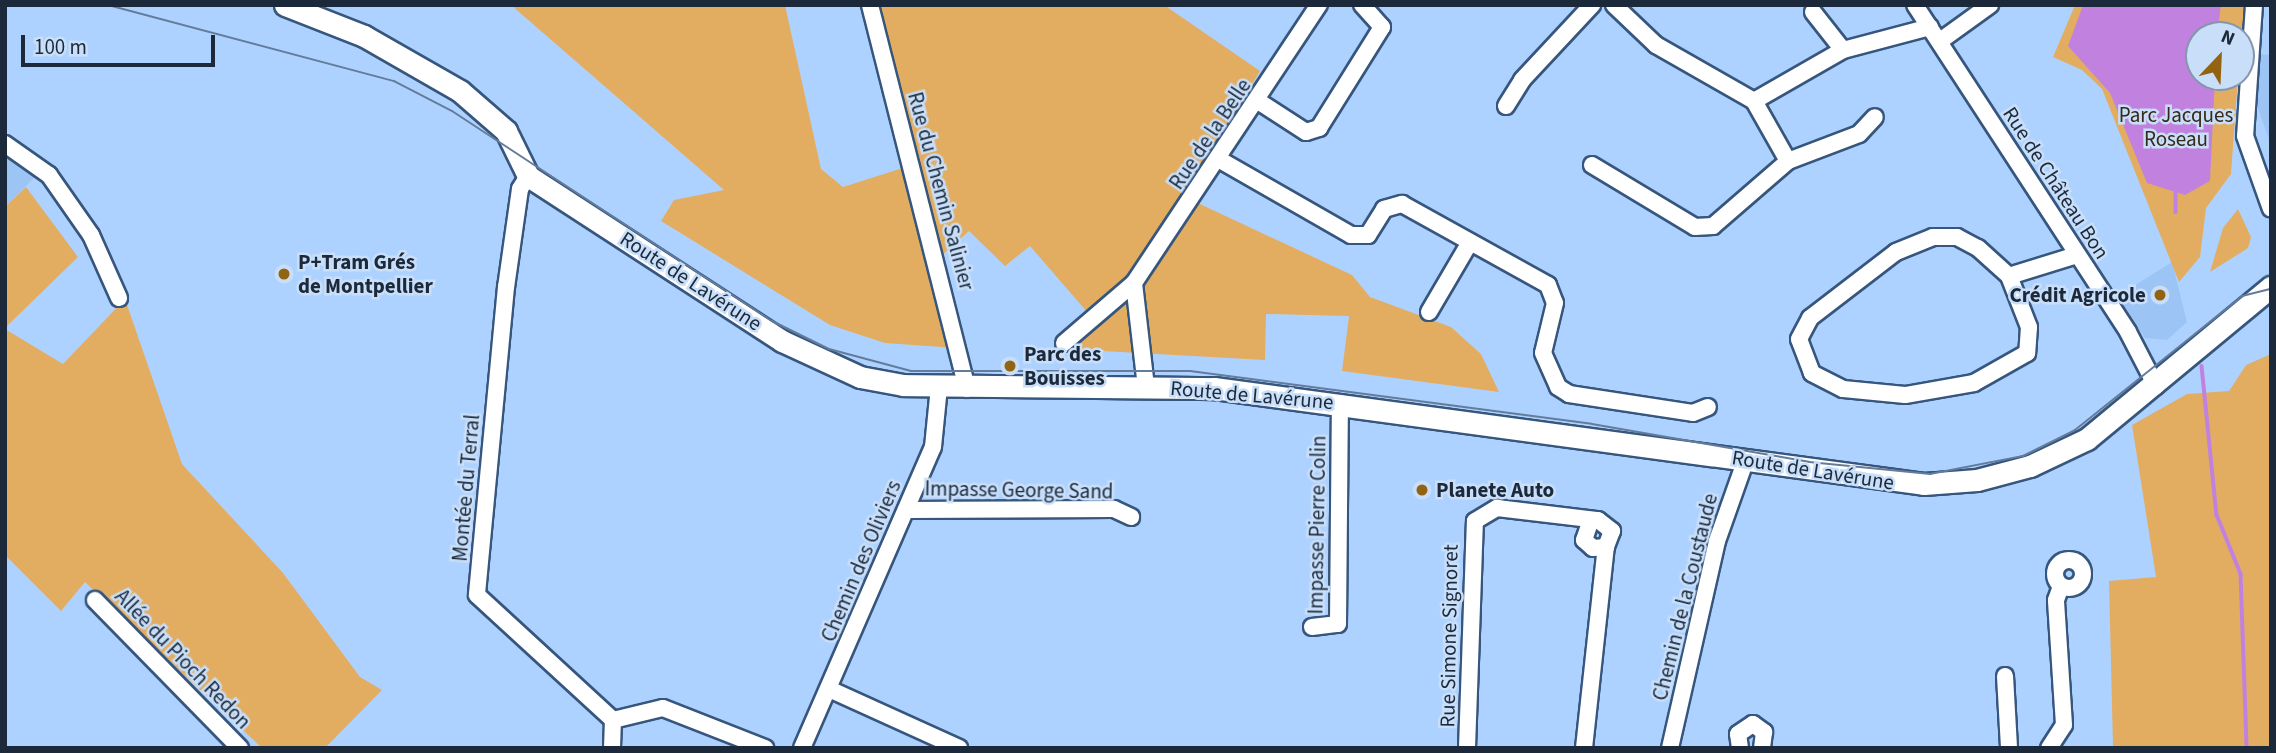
<!DOCTYPE html>
<html>
<head>
<meta charset="utf-8">
<style>
	body { margin:0 }
	#map { position:relative; width:2276px; height:753px; overflow:hidden; background:#aed2ff; font-family:"Source Sans 3",sans-serif }
	div>[style] { position:absolute }
	[style*='--x'] { left:calc(var(--x)*1px); top:calc(var(--y)*1px); width:calc(var(--w)*1px); rotate:calc(var(--a)*1deg) }
	.built>* { inset:0; background:#9cc4f4 }
	.green>* { inset:0; background:#e3ad61 }
	.water>* { inset:0; background:#c182df }
	.stream>* { height:3.5px; margin:-1.75px; padding:0 1.75px; transform-origin:1.75px; border-radius:1.75px; background:#c182df }
	.roads { filter:drop-shadow(2px 0 #37567d) drop-shadow(-2px 0 #37567d) drop-shadow(0 2px #37567d) drop-shadow(0 -2px #37567d) }
	.minor>* { height:16px; margin:-8px; padding:0 8px; transform-origin:8px; border-radius:8px; background:#fff }
	.minor>.ring { margin:-8px; padding:0; box-sizing:content-box; background:none; border:16px solid #fff; border-radius:50% }
	.major>* { height:21px; margin:-10.5px; padding:0 10.5px; transform-origin:10.5px; border-radius:10.5px; background:#fff }
	.tram>* { height:2px; margin:-1px; padding:0 1px; transform-origin:1px; border-radius:1px; background:#637c9b }
	.dots>* { width:19px; height:19px; translate:-50% -50%; box-sizing:border-box; border:4px solid #c8def9; border-radius:50% }
	span { translate:-50% -50%; white-space:nowrap; text-align:center; line-height:1.15; -webkit-text-stroke:5px #c8def9; paint-order:stroke }
	.park-label { font-size:21px; color:#362917 }
	.street-label { font-size:21px; color:#1b293a }
	.poi-label { font-size:21px; color:#1b293a; font-weight:700 }
	.left { translate:0 -50%; text-align:left }
	.right { translate:-100% -50%; text-align:right }
	.frame { position:absolute; inset:0; border:7px solid #1b293a; pointer-events:none }
	.north { position:absolute; left:2185px; top:21px; width:70px; height:70px; box-sizing:border-box; background:#c8def9; border:2px solid #8396ad; border-radius:50%; rotate:23deg; font-size:19px; font-weight:700; line-height:28px; text-align:center; color:#1b293a }
	.north::after { content:''; display:block; margin:auto; width:24px; height:32px; background:#926310; clip-path:polygon(50% 0,100% 100%,50% 72%,0 100%) }
	.scale { position:absolute; left:21px; top:35px; width:194px; height:32px; box-sizing:border-box; border:4px solid #1b293a; border-top:0; padding-left:9px; font-size:21px; line-height:24px; white-space:nowrap; color:#1b293a; -webkit-text-stroke:5px #c8def9; paint-order:stroke }
</style>
</head>
<body>
<div id="map">
	<div class="built">
		<i style="clip-path:polygon(2256px 54px,2271px 55px,2271px 144px,2258px 109px)"></i>
		<i style="clip-path:polygon(5px 151px,38px 174px,5px 207px)"></i>
		<i style="clip-path:polygon(2172px 262px,2187px 322px,2167px 340px,2145px 338px,2118px 296px)"></i>
	</div>
	<div class="green">
		<i style="clip-path:polygon(511px 5px,785px 5px,821px 169px,843px 187px,909px 166px,956px 348px,885px 343px,830px 325px,661px 221px,674px 200px,724px 190px)"></i>
		<i style="clip-path:polygon(878px 5px,1164px 5px,1260px 71px,1185px 197px,1352px 275px,1370px 297px,1451px 327px,1481px 354px,1499px 392px,1342px 371px,1349px 316px,1266px 314px,1265px 360px,1067px 349px,1088px 313px,1030px 246px,1005px 266px,969px 231px,941px 256px)"></i>
		<i style="clip-path:polygon(2075px 5px,2245px 5px,2241px 46px,2241px 35px,2199px 35px,2199px 77px,2238px 77px,2231px 174px,2206px 208px,2200px 257px,2179px 282px,2102px 89px,2082px 70px,2053px 57px)"></i>
		<i style="clip-path:polygon(26px 187px,78px 257px,5px 328px,5px 207px)"></i>
		<i style="clip-path:polygon(2238px 209px,2251px 237px,2248px 248px,2210px 272px,2223px 228px)"></i>
		<i style="clip-path:polygon(125px 299px,182px 464px,283px 573px,360px 677px,382px 690px,325px 748px,262px 748px,85px 582px,61px 611px,5px 555px,5px 329px,63px 364px)"></i>
		<i style="clip-path:polygon(2271px 354px,2271px 748px,2113px 748px,2109px 581px,2156px 577px,2132px 425px,2187px 394px,2229px 391px,2246px 365px)"></i>
	</div>
	<div class="water">
		<i style="clip-path:polygon(2083px 5px,2221px 5px,2217px 35px,2199px 35px,2199px 77px,2215px 77px,2210px 181px,2185px 195px,2147px 183px,2110px 93px,2068px 46px)"></i>
	</div>
	<div class="stream">
		<i style="--x:2176;--y:192;--w:20;--a:90"></i>
		<i style="--x:2202;--y:366;--w:150;--a:84.3"></i>
		<i style="--x:2217;--y:515;--w:64;--a:67.9"></i>
		<i style="--x:2241;--y:574;--w:174;--a:88"></i>
	</div>
	<div class="roads">
		<div class="minor">
			<i style="--x:870;--y:5;--w:396;--a:75.8"></i>
			<i style="--x:1614;--y:5;--w:58;--a:43.6"></i>
			<i style="--x:1656;--y:45;--w:113;--a:29.7"></i>
			<i style="--x:1754;--y:101;--w:103;--a:-29.8"></i>
			<i style="--x:1843;--y:50;--w:90;--a:-14.8"></i>
			<i style="--x:1915;--y:5;--w:390;--a:56.9"></i>
			<i style="--x:2128;--y:332;--w:61;--a:62.6"></i>
			<i style="--x:2254;--y:5;--w:131;--a:93.9"></i>
			<i style="--x:2245;--y:136;--w:77;--a:70.4"></i>
			<i style="--x:1813;--y:12;--w:48;--a:51.7"></i>
			<i style="--x:1940;--y:41;--w:62;--a:-35.8"></i>
			<i style="--x:1258;--y:101;--w:57;--a:32.9"></i>
			<i style="--x:1306;--y:132;--w:14;--a:-17"></i>
			<i style="--x:1319;--y:128;--w:119;--a:-58"></i>
			<i style="--x:1382;--y:27;--w:30;--a:-132"></i>
			<i style="--x:1506;--y:106;--w:31;--a:-58"></i>
			<i style="--x:1522;--y:80;--w:103;--a:-47"></i>
			<i style="--x:5;--y:144;--w:54;--a:35.2"></i>
			<i style="--x:49;--y:175;--w:73;--a:55"></i>
			<i style="--x:91;--y:235;--w:69;--a:66"></i>
			<i style="--x:1220;--y:160;--w:151;--a:29.8"></i>
			<i style="--x:1351;--y:235;--w:17;--a:0"></i>
			<i style="--x:1368;--y:235;--w:31;--a:-58"></i>
			<i style="--x:1384;--y:209;--w:19;--a:-16"></i>
			<i style="--x:1402;--y:204;--w:167;--a:29"></i>
			<i style="--x:1548;--y:285;--w:19;--a:69"></i>
			<i style="--x:1555;--y:303;--w:51;--a:103.5"></i>
			<i style="--x:1543;--y:353;--w:37;--a:66"></i>
			<i style="--x:1558;--y:387;--w:13;--a:32"></i>
			<i style="--x:1569;--y:394;--w:125;--a:8.7"></i>
			<i style="--x:1693;--y:413;--w:16;--a:-22"></i>
			<i style="--x:1788;--y:161;--w:76;--a:-20.8"></i>
			<i style="--x:1859;--y:134;--w:23;--a:-47"></i>
			<i style="--x:1592;--y:165;--w:120;--a:31"></i>
			<i style="--x:1695;--y:227;--w:18;--a:-3"></i>
			<i style="--x:1713;--y:226;--w:99;--a:-40.9"></i>
			<i style="--x:1788;--y:161;--w:69;--a:-119.5"></i>
			<i style="--x:528;--y:176;--w:15;--a:122"></i>
			<i style="--x:520;--y:189;--w:99;--a:98.1"></i>
			<i style="--x:506;--y:287;--w:309;--a:95.4"></i>
			<i style="--x:477;--y:595;--w:185;--a:42.6"></i>
			<i style="--x:1933;--y:237;--w:24;--a:0"></i>
			<i style="--x:1957;--y:237;--w:24;--a:28"></i>
			<i style="--x:1978;--y:248;--w:42;--a:42.1"></i>
			<i style="--x:2009;--y:276;--w:55;--a:68.6"></i>
			<i style="--x:2029;--y:327;--w:26;--a:94"></i>
			<i style="--x:2027;--y:353;--w:61;--a:150.5"></i>
			<i style="--x:1974;--y:383;--w:70;--a:170.1"></i>
			<i style="--x:1905;--y:395;--w:62;--a:-174.5"></i>
			<i style="--x:1843;--y:389;--w:35;--a:-153"></i>
			<i style="--x:1812;--y:373;--w:36;--a:-111"></i>
			<i style="--x:1799;--y:339;--w:24;--a:-62"></i>
			<i style="--x:1810;--y:318;--w:108;--a:-37.5"></i>
			<i style="--x:1896;--y:252;--w:40;--a:-22"></i>
			<i style="--x:2009;--y:276;--w:71;--a:-17.2"></i>
			<i style="--x:1429;--y:312;--w:81;--a:-59.6"></i>
			<i style="--x:1064;--y:343;--w:92;--a:-40.6"></i>
			<i style="--x:1146;--y:387;--w:105;--a:-96.6"></i>
			<i style="--x:1134;--y:283;--w:334;--a:-56.4"></i>
			<i style="--x:906;--y:510;--w:208;--a:-0.3"></i>
			<i style="--x:1114;--y:509;--w:19;--a:25"></i>
			<i class="ring" style="left:2055px;top:560px;width:12px;height:12px"></i>
			<i style="--x:95;--y:600;--w:207;--a:45.6"></i>
			<i style="--x:1312;--y:627;--w:26;--a:-7"></i>
			<i style="--x:1338;--y:624;--w:221;--a:-89.5"></i>
			<i style="--x:2005;--y:676;--w:72;--a:86.8"></i>
			<i style="--x:829;--y:689;--w:143;--a:24.4"></i>
			<i style="--x:613;--y:720;--w:51;--a:-13.5"></i>
			<i style="--x:663;--y:708;--w:110;--a:21.4"></i>
			<i style="--x:612;--y:748;--w:28;--a:-88"></i>
			<i style="--x:802;--y:748;--w:328;--a:-66.5"></i>
			<i style="--x:933;--y:447;--w:60;--a:-84.3"></i>
			<i style="--x:1467;--y:748;--w:227;--a:-88"></i>
			<i style="--x:1475;--y:521;--w:26;--a:-31"></i>
			<i style="--x:1497;--y:508;--w:102;--a:6.8"></i>
			<i style="--x:1598;--y:520;--w:18;--a:38"></i>
			<i style="--x:1612;--y:531;--w:17;--a:111"></i>
			<i style="--x:1606;--y:547;--w:13;--a:176"></i>
			<i style="--x:1593;--y:548;--w:12;--a:-138"></i>
			<i style="--x:1584;--y:540;--w:18;--a:-71"></i>
			<i style="--x:1584;--y:748;--w:202;--a:-83.8"></i>
			<i style="--x:1670;--y:748;--w:212;--a:-77.2"></i>
			<i style="--x:1717;--y:541;--w:87;--a:-70.5"></i>
			<i style="--x:1740;--y:748;--w:14;--a:-98"></i>
			<i style="--x:1738;--y:734;--w:18;--a:-34"></i>
			<i style="--x:1753;--y:724;--w:14;--a:36"></i>
			<i style="--x:1764;--y:732;--w:16;--a:97"></i>
			<i style="--x:2049;--y:748;--w:27;--a:-57"></i>
			<i style="--x:2064;--y:725;--w:125;--a:-93.7"></i>
			<i style="--x:2056;--y:600;--w:15;--a:-70"></i>
		</div>
		<div class="major">
			<i style="--x:285;--y:5;--w:85;--a:21.4"></i>
			<i style="--x:364;--y:36;--w:111;--a:29.8"></i>
			<i style="--x:460;--y:91;--w:61;--a:41"></i>
			<i style="--x:506;--y:131;--w:50;--a:63.9"></i>
			<i style="--x:528;--y:176;--w:303;--a:33"></i>
			<i style="--x:782;--y:341;--w:86;--a:24.8"></i>
			<i style="--x:860;--y:377;--w:44;--a:10.5"></i>
			<i style="--x:903;--y:385;--w:311;--a:0.6"></i>
			<i style="--x:1214;--y:388;--w:716;--a:7.7"></i>
			<i style="--x:1924;--y:484;--w:53;--a:-4.3"></i>
			<i style="--x:1977;--y:480;--w:55;--a:-14.8"></i>
			<i style="--x:2030;--y:466;--w:63;--a:-25.3"></i>
			<i style="--x:2087;--y:439;--w:239;--a:-39.6"></i>
		</div>
	</div>
	<div class="tram">
		<i style="--x:108;--y:5;--w:296;--a:14.9"></i>
		<i style="--x:394;--y:81;--w:65;--a:27.3"></i>
		<i style="--x:452;--y:111;--w:383;--a:33.3"></i>
		<i style="--x:772;--y:321;--w:64;--a:26.2"></i>
		<i style="--x:829;--y:349;--w:85;--a:15"></i>
		<i style="--x:911;--y:371;--w:279;--a:0"></i>
		<i style="--x:1190;--y:371;--w:405;--a:7.5"></i>
		<i style="--x:1592;--y:424;--w:220;--a:9.9"></i>
		<i style="--x:1809;--y:462;--w:122;--a:5.7"></i>
		<i style="--x:1930;--y:474;--w:95;--a:-11"></i>
		<i style="--x:2023;--y:456;--w:58;--a:-26.6"></i>
		<i style="--x:2075;--y:430;--w:214;--a:-38.7"></i>
		<i style="--x:2242;--y:296;--w:30;--a:-14"></i>
	</div>
	<div class="dots">
		<i style="left:284px;top:274px;background:#926310"></i>
		<i style="left:2160px;top:295px;background:#926310"></i>
		<i style="left:1010px;top:366px;background:#926310"></i>
		<i style="left:1422px;top:490px;background:#926310"></i>
	</div>
	<div class="park-label">
		<span style="left:2176px;top:127px">Parc Jacques<br>Roseau</span>
	</div>
	<div class="street-label">
		<span style="left:1210px;top:134px;rotate:-56deg">Rue de la Belle</span>
		<span style="left:2056px;top:183px;rotate:57deg">Rue de Château Bon</span>
		<span style="left:941px;top:191px;rotate:75deg">Rue du Chemin Salinier</span>
		<span style="left:691px;top:281px;rotate:33deg">Route de Lavérune</span>
		<span style="left:1252px;top:395px;rotate:5deg">Route de Lavérune</span>
		<span style="left:1813px;top:470px;rotate:9deg">Route de Lavérune</span>
		<span style="left:466px;top:488px;rotate:-85deg">Montée du Terral</span>
		<span style="left:1019px;top:490px;rotate:1deg">Impasse George Sand</span>
		<span style="left:1317px;top:525px;rotate:-89deg">Impasse Pierre Colin</span>
		<span style="left:861px;top:561px;rotate:-67deg">Chemin des Oliviers</span>
		<span style="left:1685px;top:597px;rotate:-76deg">Chemin de la Coustaude</span>
		<span style="left:1449px;top:636px;rotate:-89deg">Rue Simone Signoret</span>
		<span style="left:183px;top:659px;rotate:46deg">Allée du Pioch Redon</span>
	</div>
	<div class="poi-label">
		<span class="left" style="left:298px;top:274px">P+Tram Grés<br>de Montpellier</span>
		<span class="right" style="left:2146px;top:295px">Crédit Agricole</span>
		<span class="left" style="left:1024px;top:366px">Parc des<br>Bouisses</span>
		<span class="left" style="left:1436px;top:490px">Planete Auto</span>
	</div>
	<div class="frame"></div>
	<div class="north">N</div>
	<div class="scale">100 m</div>
</div>
</body>
</html>
